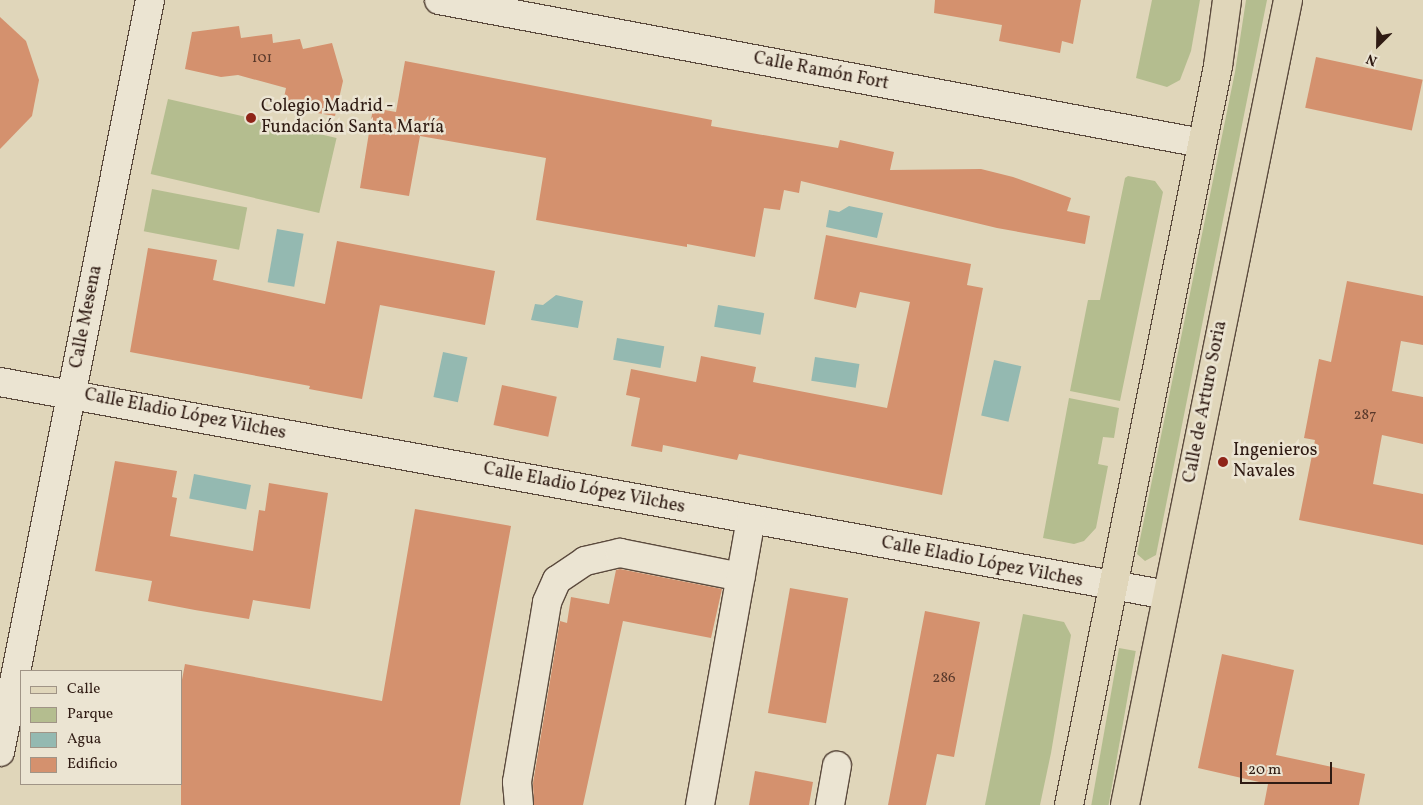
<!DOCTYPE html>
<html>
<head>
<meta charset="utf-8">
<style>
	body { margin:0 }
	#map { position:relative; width:1423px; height:805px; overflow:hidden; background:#e0d6ba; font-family:Vollkorn,serif }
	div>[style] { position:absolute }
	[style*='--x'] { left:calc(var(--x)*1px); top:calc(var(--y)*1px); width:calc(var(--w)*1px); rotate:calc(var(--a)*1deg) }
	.green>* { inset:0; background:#b4bd8f; transform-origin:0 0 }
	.water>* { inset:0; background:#94b9b1; transform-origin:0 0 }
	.building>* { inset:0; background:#d4916e; transform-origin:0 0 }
	.roads { filter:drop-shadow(1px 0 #5b4a3d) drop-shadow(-1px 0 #5b4a3d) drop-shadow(0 1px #5b4a3d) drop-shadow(0 -1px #5b4a3d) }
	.street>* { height:28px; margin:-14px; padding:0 14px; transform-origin:14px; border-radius:14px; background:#ebe4d2 }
	.primary>* { height:28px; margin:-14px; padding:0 14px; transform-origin:14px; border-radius:14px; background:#e0d6ba }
	.dots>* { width:14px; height:14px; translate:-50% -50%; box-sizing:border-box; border:2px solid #ebe4d2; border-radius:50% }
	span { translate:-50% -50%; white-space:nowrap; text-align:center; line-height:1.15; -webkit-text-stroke:5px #ebe4d2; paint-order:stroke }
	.number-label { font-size:15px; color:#58382a }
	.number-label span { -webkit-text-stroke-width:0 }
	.street-label { font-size:18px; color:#2f1b13 }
	.poi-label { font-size:18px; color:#2f1b13 }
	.left { translate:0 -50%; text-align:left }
	.legend { position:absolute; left:20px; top:670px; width:162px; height:115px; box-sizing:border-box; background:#ebe4d2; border:1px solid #a09486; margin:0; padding:6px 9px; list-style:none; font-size:15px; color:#2f1b13 }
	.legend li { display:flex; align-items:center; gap:10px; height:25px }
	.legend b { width:25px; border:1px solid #a09486 }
	.north { position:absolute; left:1353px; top:20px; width:50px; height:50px; -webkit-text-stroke:4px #ebe4d2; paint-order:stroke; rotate:203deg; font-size:14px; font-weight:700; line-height:20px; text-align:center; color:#2f1b13 }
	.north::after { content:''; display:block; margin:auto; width:18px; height:22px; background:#2f1b13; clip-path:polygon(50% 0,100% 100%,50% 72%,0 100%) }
	.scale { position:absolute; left:1240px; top:762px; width:92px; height:22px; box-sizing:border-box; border:2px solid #2f1b13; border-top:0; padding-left:6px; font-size:15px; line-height:18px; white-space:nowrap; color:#2f1b13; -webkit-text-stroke:4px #ebe4d2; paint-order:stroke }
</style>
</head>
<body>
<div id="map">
	<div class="green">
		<i style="clip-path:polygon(1152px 0,1200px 0,1191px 51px,1180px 80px,1167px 87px,1136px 78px)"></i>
		<i style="clip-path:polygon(1246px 0,1267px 0,1156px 555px,1145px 561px,1137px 554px,1235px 72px)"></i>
		<i style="left:168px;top:99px;width:173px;height:77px;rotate:13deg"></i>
		<i style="clip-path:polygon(1128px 176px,1155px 181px,1163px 192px,1120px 401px,1070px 391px,1088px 300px,1100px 300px,1125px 178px)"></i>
		<i style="left:152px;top:189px;width:97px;height:43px;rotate:11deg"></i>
		<i style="clip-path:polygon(1069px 398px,1119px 408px,1114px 438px,1103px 437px,1098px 464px,1108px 466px,1096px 528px,1084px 541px,1074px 544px,1043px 538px)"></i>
		<i style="clip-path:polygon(1023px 614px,1064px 622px,1071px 635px,1051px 753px,1040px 805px,985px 805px)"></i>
		<i style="left:1119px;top:648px;width:17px;height:160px;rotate:10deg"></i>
	</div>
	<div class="water">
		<i style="clip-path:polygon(849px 206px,883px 213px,877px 238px,826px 227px,829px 210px,839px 212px)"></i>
		<i style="left:277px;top:229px;width:27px;height:54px;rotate:10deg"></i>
		<i style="clip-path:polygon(556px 295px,583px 301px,578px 328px,531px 320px,535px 304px,543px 305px)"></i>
		<i style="left:718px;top:305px;width:47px;height:22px;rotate:10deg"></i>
		<i style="left:617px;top:338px;width:48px;height:22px;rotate:10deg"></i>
		<i style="left:443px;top:352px;width:25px;height:46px;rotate:12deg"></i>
		<i style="left:815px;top:357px;width:45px;height:24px;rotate:9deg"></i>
		<i style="left:994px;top:360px;width:28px;height:57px;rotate:13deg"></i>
		<i style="left:194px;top:474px;width:58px;height:25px;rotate:11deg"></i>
	</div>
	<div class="building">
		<i style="clip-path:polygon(935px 0,1081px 0,1073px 44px,1062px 41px,1060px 53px,999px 41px,1002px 25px,934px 13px)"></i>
		<i style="clip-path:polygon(0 17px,26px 41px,39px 80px,32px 116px,0 149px)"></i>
		<i style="clip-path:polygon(239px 26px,241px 38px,272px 34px,273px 43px,300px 39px,303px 49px,332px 43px,343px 81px,335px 116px,282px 107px,286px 88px,238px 75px,221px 77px,185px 69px,192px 32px)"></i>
		<i style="left:1316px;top:57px;width:109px;height:52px;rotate:12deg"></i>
		<i style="clip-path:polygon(405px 61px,712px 120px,711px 126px,838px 148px,840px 140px,894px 152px,890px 170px,981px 169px,1013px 177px,1071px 198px,1067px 211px,1090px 216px,1085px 244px,997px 228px,801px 181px,799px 193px,784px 190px,780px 210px,764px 208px,755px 257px,687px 244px,687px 247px,536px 220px,546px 158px,420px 136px,409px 196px,360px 188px,373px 108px,396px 112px)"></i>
		<i style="clip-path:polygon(826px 235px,971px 264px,967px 285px,983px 288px,942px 495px,739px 454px,737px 460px,663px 445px,662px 452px,631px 446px,640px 398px,626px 395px,631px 369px,696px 382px,701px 356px,756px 367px,753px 382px,887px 408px,910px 302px,860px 292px,856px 308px,814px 299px)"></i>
		<i style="clip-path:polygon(337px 241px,495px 271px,485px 325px,380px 305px,362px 399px,309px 389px,310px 386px,130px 352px,148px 248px,217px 260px,213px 280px,325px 304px)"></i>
		<i style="clip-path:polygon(1347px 281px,1423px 296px,1423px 345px,1401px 341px,1392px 391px,1423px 397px,1423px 444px,1382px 435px,1373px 484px,1423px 494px,1423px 545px,1299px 520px,1315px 440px,1304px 438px,1319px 359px,1331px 362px)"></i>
		<i style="left:502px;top:385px;width:56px;height:41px;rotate:12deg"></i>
		<i style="clip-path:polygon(115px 461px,177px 471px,172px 497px,177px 498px,170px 536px,253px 551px,259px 510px,265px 511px,269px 483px,328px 493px,310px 609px,253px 600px,249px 619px,195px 610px,148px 601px,152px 581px,95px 571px)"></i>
		<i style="clip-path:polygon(415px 509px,511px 526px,460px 805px,181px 805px,181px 685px,185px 664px,382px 701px)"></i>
		<i style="clip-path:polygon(620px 569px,722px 589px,711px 638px,623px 621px,583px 805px,534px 805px,533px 783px,560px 621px,567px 623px,571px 597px,609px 604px,616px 570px)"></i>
		<i style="left:790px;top:588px;width:59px;height:127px;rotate:10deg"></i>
		<i style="clip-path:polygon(925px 611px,980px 622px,954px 757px,937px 754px,926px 805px,888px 805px)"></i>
		<i style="clip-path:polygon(1222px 654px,1294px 670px,1276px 755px,1365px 774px,1359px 805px,1264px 805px,1268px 784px,1198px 768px)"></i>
		<i style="clip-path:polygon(755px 771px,813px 782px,809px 805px,749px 805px)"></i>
	</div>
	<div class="roads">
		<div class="street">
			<i style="--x:439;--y:0;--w:776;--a:10.62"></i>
			<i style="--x:0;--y:382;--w:1186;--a:10.34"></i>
			<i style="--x:0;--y:752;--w:767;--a:-78.72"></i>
			<i style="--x:519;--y:805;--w:23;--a:-95"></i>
			<i style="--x:517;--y:782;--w:182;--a:-80.5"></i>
			<i style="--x:547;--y:602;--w:24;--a:-66"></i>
			<i style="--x:557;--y:580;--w:34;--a:-34"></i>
			<i style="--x:585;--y:561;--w:36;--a:-13"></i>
			<i style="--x:620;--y:553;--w:123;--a:11.2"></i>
			<i style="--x:700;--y:805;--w:290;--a:-79.9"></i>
			<i style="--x:830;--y:805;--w:40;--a:-80"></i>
		</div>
		<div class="primary">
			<i style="--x:1069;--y:805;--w:754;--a:-78.6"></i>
			<i style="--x:1218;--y:66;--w:67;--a:-82.2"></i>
			<i style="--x:1125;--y:805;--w:821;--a:-78.55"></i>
		</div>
	</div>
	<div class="dots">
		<i style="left:251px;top:118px;background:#8f2418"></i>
		<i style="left:1223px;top:462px;background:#8f2418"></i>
	</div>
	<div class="number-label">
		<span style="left:262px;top:59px">101</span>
		<span style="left:1365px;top:416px">287</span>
		<span style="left:944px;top:679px">286</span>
	</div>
	<div class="street-label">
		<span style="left:821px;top:72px;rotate:11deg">Calle Ramón Fort</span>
		<span style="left:87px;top:317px;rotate:-79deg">Calle Mesena</span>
		<span style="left:1206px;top:402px;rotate:-79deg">Calle de Arturo Soria</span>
		<span style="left:185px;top:415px;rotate:11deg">Calle Eladio López Vilches</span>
		<span style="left:584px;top:489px;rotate:11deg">Calle Eladio López Vilches</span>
		<span style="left:982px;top:563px;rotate:11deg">Calle Eladio López Vilches</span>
	</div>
	<div class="poi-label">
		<span class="left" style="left:261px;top:118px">Colegio Madrid -<br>Fundación Santa María</span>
		<span class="left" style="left:1233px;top:462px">Ingenieros<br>Navales</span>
	</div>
	<ul class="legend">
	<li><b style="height:6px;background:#e0d6ba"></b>Calle</li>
	<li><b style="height:14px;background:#b4bd8f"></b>Parque</li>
	<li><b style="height:14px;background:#94b9b1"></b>Agua</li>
	<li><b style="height:14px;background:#d4916e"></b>Edificio</li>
	</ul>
	<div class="north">N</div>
	<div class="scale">20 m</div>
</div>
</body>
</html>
